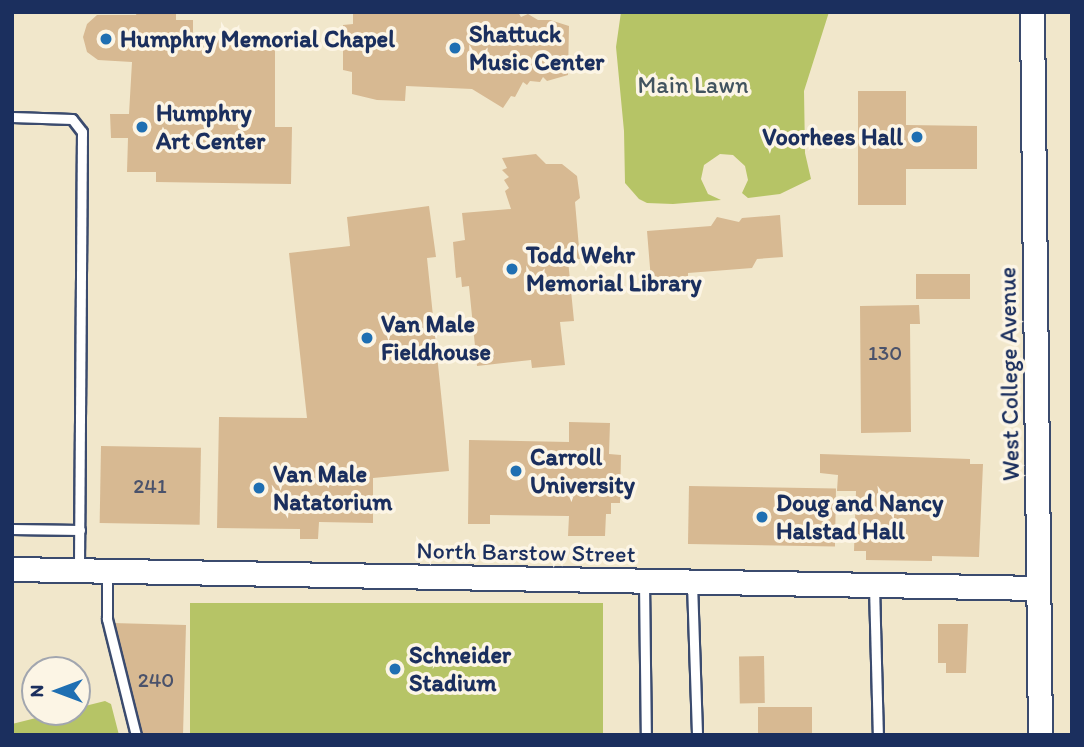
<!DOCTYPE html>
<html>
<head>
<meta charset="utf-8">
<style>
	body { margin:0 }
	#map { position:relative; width:1084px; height:747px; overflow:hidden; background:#f1e7cb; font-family:Itim,sans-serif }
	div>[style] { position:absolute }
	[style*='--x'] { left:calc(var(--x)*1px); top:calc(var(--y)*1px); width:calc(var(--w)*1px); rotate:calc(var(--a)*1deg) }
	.green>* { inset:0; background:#b6c466; transform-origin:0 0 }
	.building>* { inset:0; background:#d7b992; transform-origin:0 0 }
	.roads { filter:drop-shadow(2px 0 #3b4b6e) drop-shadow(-2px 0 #3b4b6e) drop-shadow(0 2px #3b4b6e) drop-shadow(0 -2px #3b4b6e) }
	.service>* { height:9px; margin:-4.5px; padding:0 4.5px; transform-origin:4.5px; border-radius:4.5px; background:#fff }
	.tertiary>* { height:23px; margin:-11.5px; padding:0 11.5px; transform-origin:11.5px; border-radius:11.5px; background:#fff }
	.dots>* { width:19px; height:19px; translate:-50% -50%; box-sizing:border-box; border:4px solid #fcf5e5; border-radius:50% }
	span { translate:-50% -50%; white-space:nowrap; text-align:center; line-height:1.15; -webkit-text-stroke:7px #fcf5e5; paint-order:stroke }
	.number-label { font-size:21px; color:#4a526b }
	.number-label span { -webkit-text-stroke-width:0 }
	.poi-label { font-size:24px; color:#1b2f5e; font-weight:700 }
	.left { translate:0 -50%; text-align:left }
	.right { translate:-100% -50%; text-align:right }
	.park-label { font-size:24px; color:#425460 }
	.street-label { font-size:24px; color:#1b2f5e }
	.frame { position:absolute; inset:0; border:14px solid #1b2f5e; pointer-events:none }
	.north { position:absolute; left:21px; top:656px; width:70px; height:70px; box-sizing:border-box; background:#fcf5e5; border:2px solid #a2a6af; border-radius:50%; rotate:270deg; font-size:19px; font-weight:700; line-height:28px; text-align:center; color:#1b2f5e }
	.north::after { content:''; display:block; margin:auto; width:24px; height:32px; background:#1f6fb2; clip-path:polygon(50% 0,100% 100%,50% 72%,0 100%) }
</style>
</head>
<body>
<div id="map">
	<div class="green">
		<i style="clip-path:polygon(621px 12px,829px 12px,804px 91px,805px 153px,811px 179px,780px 194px,748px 198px,742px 193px,748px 180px,745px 166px,733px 155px,720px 154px,704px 165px,701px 179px,708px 194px,721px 200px,673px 204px,647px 203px,639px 199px,625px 183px,624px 131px,616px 47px)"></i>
		<i style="left:190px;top:603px;width:413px;height:132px"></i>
		<i style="clip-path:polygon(105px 701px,111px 704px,119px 735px,12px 735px,12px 724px,60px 712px,77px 712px,77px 708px)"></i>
	</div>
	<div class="building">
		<i style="clip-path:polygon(137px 12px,176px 12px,176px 20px,193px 20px,193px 35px,182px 35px,182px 43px,216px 43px,222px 35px,275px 37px,275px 127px,292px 127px,291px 184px,156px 182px,156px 172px,127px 172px,128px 138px,111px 138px,110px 114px,129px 114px,132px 62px,98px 60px,87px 52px,83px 37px,87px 24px,97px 15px,136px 15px)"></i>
		<i style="clip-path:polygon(353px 12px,518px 12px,521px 17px,528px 14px,538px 20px,550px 20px,569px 26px,568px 75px,547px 81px,543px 77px,540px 82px,530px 81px,527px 85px,523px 82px,515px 97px,511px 96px,503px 108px,472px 89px,406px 86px,405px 101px,377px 100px,352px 94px,352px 72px,343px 70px,343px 25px,353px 24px)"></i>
		<i style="clip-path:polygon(858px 91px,906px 91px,906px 125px,977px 126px,977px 169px,906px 169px,906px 205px,858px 205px)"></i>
		<i style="clip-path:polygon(536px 154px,546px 164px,562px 164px,577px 176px,580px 198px,575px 202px,580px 259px,568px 260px,574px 321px,560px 322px,565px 365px,532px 368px,531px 360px,477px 366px,469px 286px,462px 287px,461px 277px,456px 278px,453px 242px,465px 240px,462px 213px,511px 209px,505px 191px,509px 188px,504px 180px,509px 177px,502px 170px,507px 168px,502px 158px)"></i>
		<i style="clip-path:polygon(429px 206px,436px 257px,427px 258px,449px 471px,373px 478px,373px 523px,319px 522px,318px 539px,300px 539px,300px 529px,217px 528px,219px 417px,307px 418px,289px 253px,350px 246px,347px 217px)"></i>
		<i style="clip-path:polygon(780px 215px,783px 257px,757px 259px,752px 268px,688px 273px,688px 280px,684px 285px,677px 285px,671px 278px,651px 280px,647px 231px,711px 226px,717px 217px,739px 222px,742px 218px)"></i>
		<i style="left:916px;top:274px;width:54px;height:25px"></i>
		<i style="clip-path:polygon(919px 305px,920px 324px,910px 324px,911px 432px,861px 433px,860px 306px)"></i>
		<i style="clip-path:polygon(569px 422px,610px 423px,609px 454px,621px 455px,620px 503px,611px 503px,611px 514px,606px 514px,605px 536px,568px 536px,569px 516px,490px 515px,490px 524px,468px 524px,469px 440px,569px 442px)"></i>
		<i style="left:101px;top:446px;width:100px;height:77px;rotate:1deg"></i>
		<i style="clip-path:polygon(820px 454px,970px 459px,970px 464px,983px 464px,979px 557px,932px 556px,932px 561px,866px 560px,866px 551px,854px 551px,856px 491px,837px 491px,838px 475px,820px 473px)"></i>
		<i style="left:689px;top:486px;width:147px;height:58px;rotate:1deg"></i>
		<i style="clip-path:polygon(112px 623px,186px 625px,183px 735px,141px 735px)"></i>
		<i style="clip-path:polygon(938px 624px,968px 624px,966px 673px,946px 673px,946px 663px,938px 663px)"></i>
		<i style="left:764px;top:656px;width:47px;height:25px;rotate:89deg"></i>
		<i style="left:758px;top:707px;width:54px;height:28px"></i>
	</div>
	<div class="roads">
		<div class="service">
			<i style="--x:12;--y:117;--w:60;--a:1.9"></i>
			<i style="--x:72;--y:119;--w:16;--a:52"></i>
			<i style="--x:82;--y:132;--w:436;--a:90.4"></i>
			<i style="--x:12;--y:529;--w:68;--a:0.8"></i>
			<i style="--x:107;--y:573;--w:46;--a:90"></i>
			<i style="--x:107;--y:619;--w:120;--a:76"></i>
			<i style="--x:644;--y:582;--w:153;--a:89.3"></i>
			<i style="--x:692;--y:583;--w:152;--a:88.1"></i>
			<i style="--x:874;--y:586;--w:149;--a:88.5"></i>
		</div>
		<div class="tertiary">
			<i style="--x:1032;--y:12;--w:723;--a:89.37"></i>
			<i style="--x:12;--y:569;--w:1026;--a:1.06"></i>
		</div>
	</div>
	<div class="dots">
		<i style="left:106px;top:39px;background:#1f6fb2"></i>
		<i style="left:455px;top:48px;background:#1f6fb2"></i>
		<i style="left:142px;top:127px;background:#1f6fb2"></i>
		<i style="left:917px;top:137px;background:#1f6fb2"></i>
		<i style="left:512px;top:269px;background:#1f6fb2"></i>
		<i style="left:367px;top:338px;background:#1f6fb2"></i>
		<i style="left:516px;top:471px;background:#1f6fb2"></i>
		<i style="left:259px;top:488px;background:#1f6fb2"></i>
		<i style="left:762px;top:517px;background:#1f6fb2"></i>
		<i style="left:395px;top:669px;background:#1f6fb2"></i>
	</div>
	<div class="number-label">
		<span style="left:885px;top:353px">130</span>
		<span style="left:150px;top:486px">241</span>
		<span style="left:156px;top:680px">240</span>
	</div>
	<div class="poi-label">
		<span class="left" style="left:469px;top:48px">Shattuck<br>Music Center</span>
		<span class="left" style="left:120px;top:39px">Humphry Memorial Chapel</span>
		<span class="left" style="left:156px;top:127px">Humphry<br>Art Center</span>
		<span class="right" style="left:903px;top:137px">Voorhees Hall</span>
		<span class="left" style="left:526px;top:269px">Todd Wehr<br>Memorial Library</span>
		<span class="left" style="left:381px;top:338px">Van Male<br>Fieldhouse</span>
		<span class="left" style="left:530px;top:471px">Carroll<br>University</span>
		<span class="left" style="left:273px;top:488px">Van Male<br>Natatorium</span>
		<span class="left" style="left:776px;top:517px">Doug and Nancy<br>Halstad Hall</span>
		<span class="left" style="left:409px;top:669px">Schneider<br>Stadium</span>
	</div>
	<div class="park-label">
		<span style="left:693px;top:85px">Main Lawn</span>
	</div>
	<div class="street-label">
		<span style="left:1009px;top:374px;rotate:-91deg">West College Avenue</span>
		<span style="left:526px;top:552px;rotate:1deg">North Barstow Street</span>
	</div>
	<div class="frame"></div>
	<div class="north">N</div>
</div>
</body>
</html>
